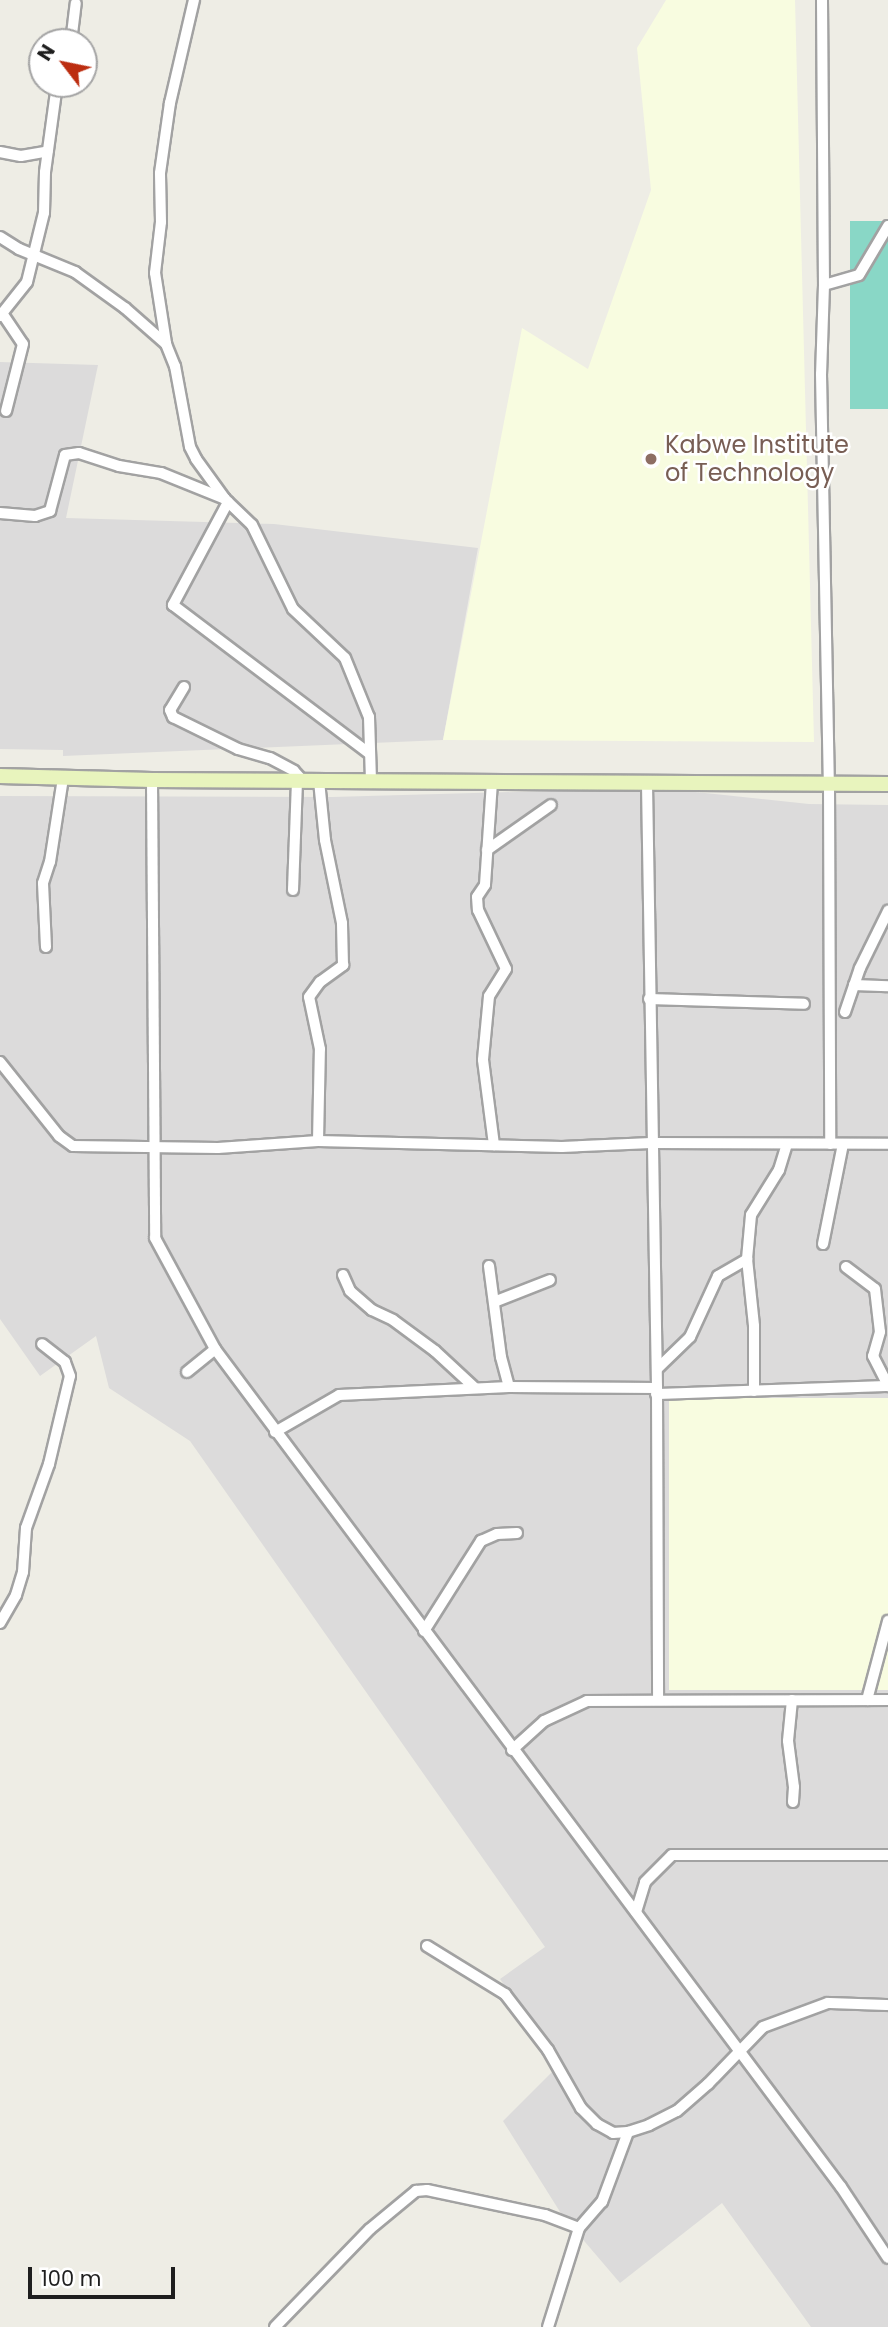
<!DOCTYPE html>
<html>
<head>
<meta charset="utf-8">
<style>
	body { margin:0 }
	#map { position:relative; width:888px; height:2327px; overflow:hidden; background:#eeede5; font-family:Poppins,sans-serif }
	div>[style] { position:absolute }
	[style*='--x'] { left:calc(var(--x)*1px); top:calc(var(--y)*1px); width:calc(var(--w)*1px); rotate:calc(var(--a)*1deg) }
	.residential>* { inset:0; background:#dcdbdb }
	.education>* { inset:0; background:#f8fce0; transform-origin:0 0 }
	.pitch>* { inset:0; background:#89d7c6; transform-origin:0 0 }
	.roads { filter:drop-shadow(2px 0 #a2a2a2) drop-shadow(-2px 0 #a2a2a2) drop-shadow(0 2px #a2a2a2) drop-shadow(0 -2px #a2a2a2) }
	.street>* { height:10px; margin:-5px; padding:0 5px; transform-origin:5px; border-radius:5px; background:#fff }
	.secondary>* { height:14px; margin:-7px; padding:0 7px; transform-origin:7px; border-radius:7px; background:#e8f4bd }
	.dots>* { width:19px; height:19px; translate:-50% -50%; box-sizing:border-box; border:4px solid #fff; border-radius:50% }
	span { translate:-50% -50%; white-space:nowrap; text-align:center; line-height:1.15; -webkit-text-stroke:5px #fff; paint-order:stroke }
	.education-label { font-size:24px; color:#785e54 }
	.left { translate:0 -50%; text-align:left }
	.north { position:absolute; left:28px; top:28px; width:70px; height:70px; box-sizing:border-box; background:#fff; border:2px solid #a5a5a5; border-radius:50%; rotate:302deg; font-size:19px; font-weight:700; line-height:28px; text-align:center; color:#1e1e1e }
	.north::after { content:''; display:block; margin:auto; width:24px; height:32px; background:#bc2d10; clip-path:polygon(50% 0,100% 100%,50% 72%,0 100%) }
	.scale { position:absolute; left:28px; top:2267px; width:147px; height:32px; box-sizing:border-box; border:4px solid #1e1e1e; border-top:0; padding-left:9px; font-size:21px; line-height:24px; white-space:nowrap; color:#1e1e1e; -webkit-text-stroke:5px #fff; paint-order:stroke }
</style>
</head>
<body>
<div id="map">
	<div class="residential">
		<i style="clip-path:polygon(0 362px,98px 365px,66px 518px,274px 524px,478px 548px,443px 740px,63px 756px,63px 750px,0 749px)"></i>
		<i style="clip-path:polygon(658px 788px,809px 804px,888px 805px,888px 2327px,811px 2327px,722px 2203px,620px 2283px,562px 2215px,503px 2121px,560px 2064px,500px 1979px,545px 1947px,190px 1441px,109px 1388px,96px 1336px,40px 1376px,0 1319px,0 796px,332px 797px)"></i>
	</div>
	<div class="education">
		<i style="clip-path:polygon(666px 0,795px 0,814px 742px,443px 740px,522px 328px,588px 369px,651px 190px,637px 48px)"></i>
		<i style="left:888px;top:1398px;width:292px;height:219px;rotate:90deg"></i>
	</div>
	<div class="pitch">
		<i style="left:850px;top:221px;width:38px;height:188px"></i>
	</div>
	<div class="roads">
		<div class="street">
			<i style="--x:822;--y:0;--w:285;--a:89.6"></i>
			<i style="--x:824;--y:285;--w:89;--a:91.9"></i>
			<i style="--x:821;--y:374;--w:410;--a:88.9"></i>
			<i style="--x:829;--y:784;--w:360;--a:89.8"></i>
			<i style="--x:71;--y:42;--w:39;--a:-83"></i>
			<i style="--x:0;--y:152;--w:21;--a:11"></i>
			<i style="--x:21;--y:156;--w:27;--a:-10"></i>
			<i style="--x:0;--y:237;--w:22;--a:32"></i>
			<i style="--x:19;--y:249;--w:61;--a:22.3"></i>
			<i style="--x:75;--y:272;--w:62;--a:35.8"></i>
			<i style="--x:125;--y:308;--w:55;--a:41.3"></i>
			<i style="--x:166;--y:344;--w:24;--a:68"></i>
			<i style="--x:175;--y:366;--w:82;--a:79.5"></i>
			<i style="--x:190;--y:447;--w:13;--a:63"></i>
			<i style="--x:196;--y:459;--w:49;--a:54.1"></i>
			<i style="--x:225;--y:499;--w:37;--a:44"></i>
			<i style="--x:252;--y:525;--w:93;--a:64"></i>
			<i style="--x:293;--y:609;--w:71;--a:43.3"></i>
			<i style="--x:345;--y:658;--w:64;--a:67.9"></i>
			<i style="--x:369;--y:717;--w:65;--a:88.2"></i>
			<i style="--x:824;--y:285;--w:36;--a:-16"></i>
			<i style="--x:859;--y:275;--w:57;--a:-59.4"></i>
			<i style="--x:2;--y:313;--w:37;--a:56"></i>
			<i style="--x:23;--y:344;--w:69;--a:104.2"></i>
			<i style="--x:0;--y:316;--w:43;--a:-51.5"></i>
			<i style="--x:27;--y:282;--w:71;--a:-76.2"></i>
			<i style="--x:44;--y:213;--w:41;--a:-88.6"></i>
			<i style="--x:45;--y:172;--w:89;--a:-82.2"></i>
			<i style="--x:166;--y:343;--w:71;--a:-98.9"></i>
			<i style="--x:155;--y:273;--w:51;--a:-83.3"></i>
			<i style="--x:161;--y:222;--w:49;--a:-91.2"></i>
			<i style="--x:160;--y:173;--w:71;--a:-81.9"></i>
			<i style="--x:170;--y:103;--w:106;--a:-76.9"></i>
			<i style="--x:228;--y:502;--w:117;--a:118.1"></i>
			<i style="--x:173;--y:605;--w:247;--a:37.1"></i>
			<i style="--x:0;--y:513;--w:35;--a:5"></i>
			<i style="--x:35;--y:516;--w:16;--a:-18"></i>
			<i style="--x:50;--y:511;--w:58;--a:-75"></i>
			<i style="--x:65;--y:455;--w:14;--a:-8"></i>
			<i style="--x:79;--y:453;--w:42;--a:18"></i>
			<i style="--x:119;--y:466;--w:43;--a:9.5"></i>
			<i style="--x:161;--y:473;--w:69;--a:22.1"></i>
			<i style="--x:184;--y:687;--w:27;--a:121"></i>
			<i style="--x:170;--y:710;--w:8;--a:67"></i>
			<i style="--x:173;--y:717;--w:72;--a:26.2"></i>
			<i style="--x:238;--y:749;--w:33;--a:16"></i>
			<i style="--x:270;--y:758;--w:27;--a:28"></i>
			<i style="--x:294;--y:771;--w:13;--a:48"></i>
			<i style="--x:152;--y:780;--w:458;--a:89.6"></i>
			<i style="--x:155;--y:1238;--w:126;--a:61.6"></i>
			<i style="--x:215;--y:1349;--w:1046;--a:53.24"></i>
			<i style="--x:841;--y:2187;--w:85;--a:56.5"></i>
			<i style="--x:492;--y:782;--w:103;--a:93.9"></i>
			<i style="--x:485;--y:885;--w:14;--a:124"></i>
			<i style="--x:477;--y:897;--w:13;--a:86"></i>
			<i style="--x:478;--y:910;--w:65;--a:64.6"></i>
			<i style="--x:506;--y:969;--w:32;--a:122"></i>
			<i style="--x:489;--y:996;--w:64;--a:95.4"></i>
			<i style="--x:483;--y:1060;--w:86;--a:82.6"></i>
			<i style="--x:647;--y:784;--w:604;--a:89.05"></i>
			<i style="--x:657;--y:1388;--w:311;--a:89.8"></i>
			<i style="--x:487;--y:850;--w:78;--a:-35.1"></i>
			<i style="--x:293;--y:890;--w:109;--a:-87.9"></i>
			<i style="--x:46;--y:947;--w:64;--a:-92.7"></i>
			<i style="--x:43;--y:883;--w:22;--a:-72"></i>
			<i style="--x:50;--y:862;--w:85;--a:-81.2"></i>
			<i style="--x:854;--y:985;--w:34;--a:2"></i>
			<i style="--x:649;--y:999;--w:155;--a:1.8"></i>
			<i style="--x:845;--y:1012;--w:46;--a:-71.2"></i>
			<i style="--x:860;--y:968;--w:64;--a:-63.8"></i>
			<i style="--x:0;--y:1062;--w:95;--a:51.4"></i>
			<i style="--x:59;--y:1136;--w:17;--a:36"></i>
			<i style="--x:73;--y:1146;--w:145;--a:0.8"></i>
			<i style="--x:218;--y:1148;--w:100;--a:-4"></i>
			<i style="--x:318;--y:1141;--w:244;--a:1.4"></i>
			<i style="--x:562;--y:1147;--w:89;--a:-2.6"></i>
			<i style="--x:651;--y:1143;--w:237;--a:0.2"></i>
			<i style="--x:318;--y:1141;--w:92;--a:-88.8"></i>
			<i style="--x:320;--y:1049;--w:53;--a:-101.9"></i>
			<i style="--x:309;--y:997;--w:19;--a:-54"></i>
			<i style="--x:320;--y:982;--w:29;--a:-36"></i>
			<i style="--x:343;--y:965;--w:42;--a:-91.4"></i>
			<i style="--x:342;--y:923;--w:85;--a:-101.6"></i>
			<i style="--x:325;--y:840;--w:59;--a:-95.8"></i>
			<i style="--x:823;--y:1244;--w:102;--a:-78.7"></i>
			<i style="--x:747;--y:1259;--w:67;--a:84"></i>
			<i style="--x:754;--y:1326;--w:65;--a:90"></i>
			<i style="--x:489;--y:1266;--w:92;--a:82.5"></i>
			<i style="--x:501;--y:1357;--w:31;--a:75"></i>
			<i style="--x:846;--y:1267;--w:36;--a:37"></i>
			<i style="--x:875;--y:1289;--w:43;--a:83.4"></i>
			<i style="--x:880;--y:1332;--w:25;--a:106"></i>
			<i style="--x:873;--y:1356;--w:34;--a:63"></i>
			<i style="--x:343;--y:1275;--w:17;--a:66"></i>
			<i style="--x:350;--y:1291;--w:29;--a:41"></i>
			<i style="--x:372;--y:1310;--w:23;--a:25"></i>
			<i style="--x:393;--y:1320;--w:52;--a:36.4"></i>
			<i style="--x:435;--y:1351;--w:54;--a:42.8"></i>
			<i style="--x:494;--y:1302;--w:60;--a:-21.4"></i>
			<i style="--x:657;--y:1369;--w:46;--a:-44.1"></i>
			<i style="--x:690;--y:1337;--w:67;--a:-65.3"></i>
			<i style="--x:718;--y:1276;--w:34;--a:-30"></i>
			<i style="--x:747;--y:1259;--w:44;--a:-84.8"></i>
			<i style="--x:751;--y:1215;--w:53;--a:-58.1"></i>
			<i style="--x:779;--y:1170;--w:27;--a:-73"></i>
			<i style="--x:187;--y:1372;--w:36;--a:-39"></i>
			<i style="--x:656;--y:1394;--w:232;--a:-2"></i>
			<i style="--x:275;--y:1432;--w:74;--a:-30"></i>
			<i style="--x:339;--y:1395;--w:170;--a:-2.7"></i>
			<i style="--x:509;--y:1387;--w:148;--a:0.4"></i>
			<i style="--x:0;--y:1623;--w:32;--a:-60"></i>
			<i style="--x:16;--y:1595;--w:24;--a:-73"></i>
			<i style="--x:23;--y:1572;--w:44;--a:-86.1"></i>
			<i style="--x:26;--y:1528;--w:68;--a:-70.2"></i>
			<i style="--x:49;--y:1464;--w:90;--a:-76.6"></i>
			<i style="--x:70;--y:1376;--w:15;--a:-110"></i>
			<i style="--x:65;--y:1362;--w:29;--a:-142"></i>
			<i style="--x:424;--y:1631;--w:107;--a:-57.7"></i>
			<i style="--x:481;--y:1541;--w:17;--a:-24"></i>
			<i style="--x:497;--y:1534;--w:20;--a:-3"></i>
			<i style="--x:792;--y:1700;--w:41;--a:95.6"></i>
			<i style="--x:788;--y:1741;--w:46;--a:82.6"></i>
			<i style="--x:794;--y:1787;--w:15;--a:94"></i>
			<i style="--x:867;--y:1700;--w:82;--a:-75.1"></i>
			<i style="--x:512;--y:1750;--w:43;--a:-42.2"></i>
			<i style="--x:544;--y:1721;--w:47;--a:-24.9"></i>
			<i style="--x:587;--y:1701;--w:301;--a:-0.2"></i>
			<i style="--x:636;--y:1912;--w:31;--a:-73"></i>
			<i style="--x:645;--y:1882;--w:38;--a:-45"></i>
			<i style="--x:672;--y:1855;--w:216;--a:0"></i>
			<i style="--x:427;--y:1946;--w:92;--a:31.6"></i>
			<i style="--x:505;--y:1994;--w:71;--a:52.5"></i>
			<i style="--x:548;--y:2050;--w:67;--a:60.4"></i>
			<i style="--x:581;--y:2108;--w:23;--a:45"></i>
			<i style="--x:597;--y:2124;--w:18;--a:29"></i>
			<i style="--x:613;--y:2133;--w:15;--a:-4"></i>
			<i style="--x:628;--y:2132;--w:22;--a:-18"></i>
			<i style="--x:649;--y:2125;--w:31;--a:-27"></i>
			<i style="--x:677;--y:2111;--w:41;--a:-41.1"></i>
			<i style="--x:708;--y:2084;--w:79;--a:-46"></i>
			<i style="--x:763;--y:2027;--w:69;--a:-20.3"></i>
			<i style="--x:828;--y:2003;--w:60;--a:1.9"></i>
			<i style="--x:275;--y:2327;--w:136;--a:-45.9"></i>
			<i style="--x:370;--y:2229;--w:60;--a:-39.6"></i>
			<i style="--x:416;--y:2191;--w:11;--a:-5"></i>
			<i style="--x:427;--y:2190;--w:121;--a:12"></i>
			<i style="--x:545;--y:2215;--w:36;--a:21"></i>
			<i style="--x:548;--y:2327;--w:104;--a:-72.6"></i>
			<i style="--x:579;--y:2228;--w:35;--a:-49"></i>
			<i style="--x:602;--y:2202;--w:75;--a:-69.6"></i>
		</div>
		<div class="secondary">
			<i style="--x:0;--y:776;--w:152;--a:1.5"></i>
			<i style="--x:152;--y:780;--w:736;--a:0.31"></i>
		</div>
	</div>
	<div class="dots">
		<i style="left:651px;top:459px;background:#8d6e63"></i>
	</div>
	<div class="education-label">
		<span class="left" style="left:665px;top:459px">Kabwe Institute<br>of Technology</span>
	</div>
	<div class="north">N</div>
	<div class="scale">100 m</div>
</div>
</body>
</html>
